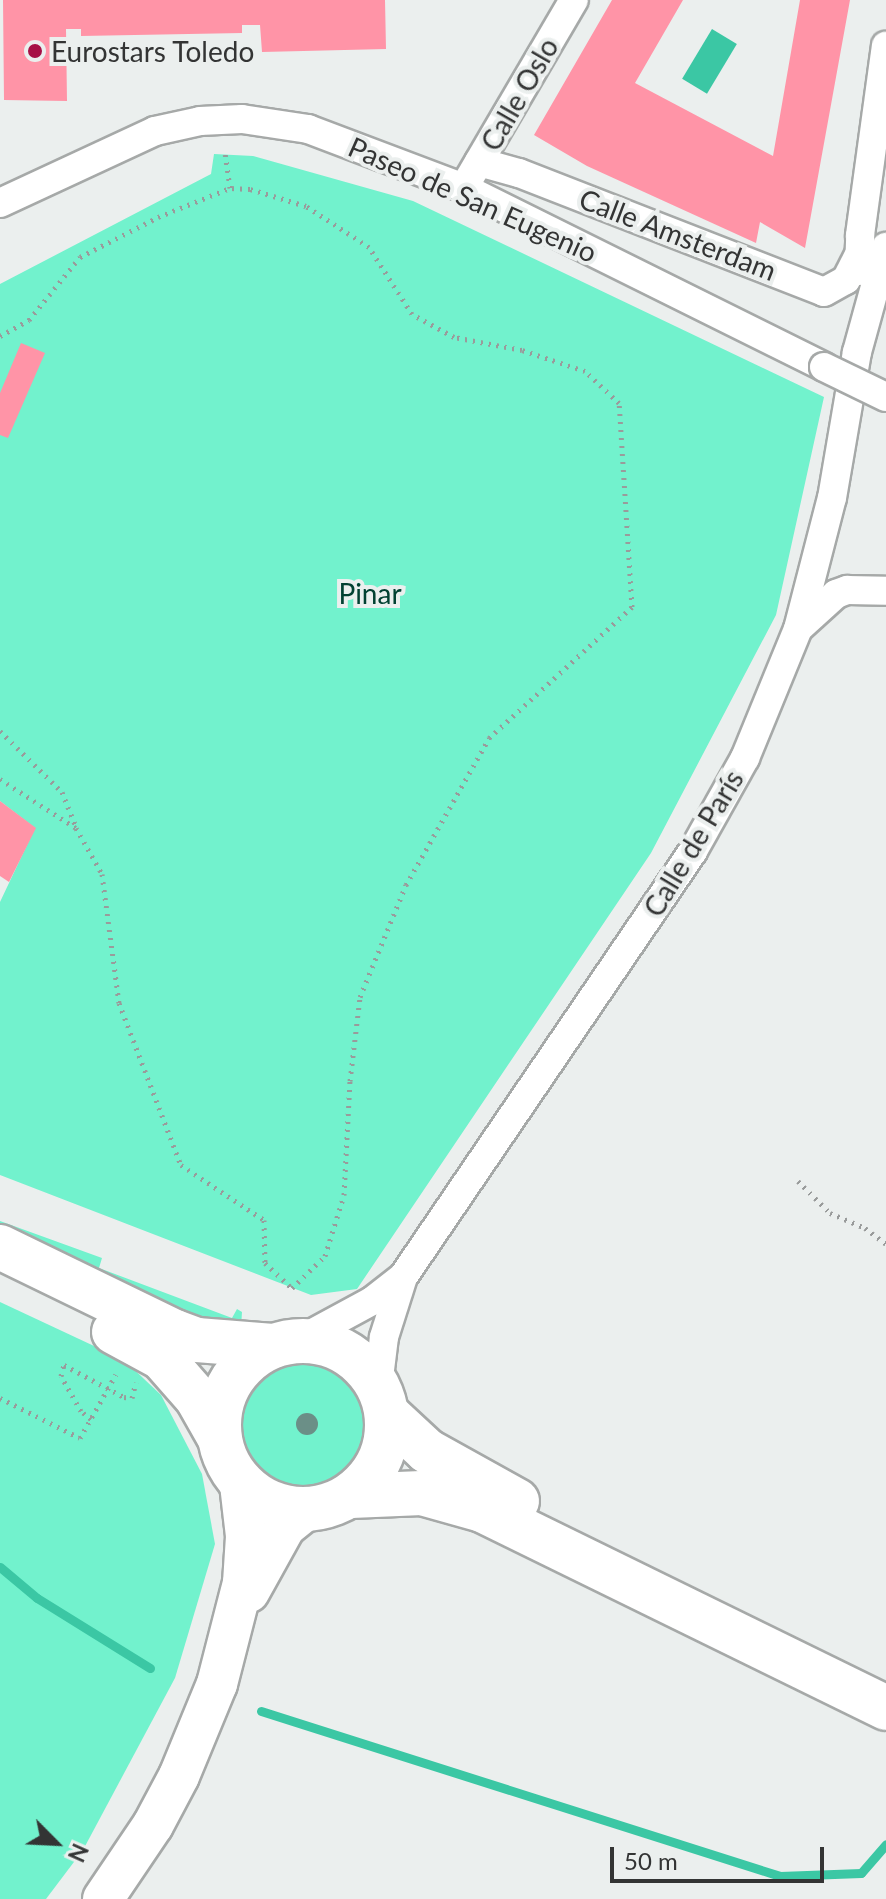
<!DOCTYPE html>
<html>
<head>
<meta charset="utf-8">
<style>
	body { margin:0 }
	#map { position:relative; width:886px; height:1899px; overflow:hidden; background:#ebefee; font-family:Lato,sans-serif }
	div>[style] { position:absolute }
	[style*='--x'] { left:calc(var(--x)*1px); top:calc(var(--y)*1px); width:calc(var(--w)*1px); rotate:calc(var(--a)*1deg) }
	.green>* { inset:0; background:#72f2cd }
	.round { border-radius:50% }
	.water>* { inset:0; background:#3bc7a4; transform-origin:0 0 }
	.stream>* { height:9px; margin:-4.5px; padding:0 4.5px; transform-origin:4.5px; border-radius:4.5px; background:#3bc7a4 }
	.building>* { inset:0; background:#ff94a7 }
	.path>* { height:5px; margin-top:-2.5px; transform-origin:0; background:repeating-linear-gradient(90deg,#999b9b 0 2px,transparent 0 8px) }
	.roads { filter:drop-shadow(2px 0 #a6a9a8) drop-shadow(-2px 0 #a6a9a8) drop-shadow(0 2px #a6a9a8) drop-shadow(0 -2px #a6a9a8) }
	.street>* { height:28px; margin:-14px; padding:0 14px; transform-origin:14px; border-radius:14px; background:#fff }
	.secondary>* { height:40px; margin:-20px; padding:0 20px; transform-origin:20px; border-radius:20px; background:#fff }
	.primary>* { height:44px; margin:-22px; padding:0 22px; transform-origin:22px; border-radius:22px; background:#fff }
	.primary>.ring { margin:-22px; padding:0; box-sizing:content-box; background:none; border:44px solid #fff; border-radius:50% }
	.highway>* { height:44px; margin:-22px; padding:0 22px; transform-origin:22px; border-radius:22px; background:#fff }
	.bridges { filter:drop-shadow(2px 0 #a6a9a8) drop-shadow(-2px 0 #a6a9a8) drop-shadow(0 2px #a6a9a8) drop-shadow(0 -2px #a6a9a8) }
	.street-bridge>* { height:28px; margin:-14px; padding:0 14px; transform-origin:14px; border-radius:14px; background:#fff }
	.trees>* { width:22px; height:22px; margin:-11px; border-radius:50%; background:#6b8f87 }
	.dots>* { width:22px; height:22px; translate:-50% -50%; box-sizing:border-box; border:4px solid #ebefee; border-radius:50% }
	span { translate:-50% -50%; white-space:nowrap; text-align:center; line-height:1.15; -webkit-text-stroke:8px #ebefee; paint-order:stroke }
	.poi-label { font-size:28px; color:#333434 }
	.left { translate:0 -50%; text-align:left }
	.street-label { font-size:28px; color:#333434 }
	.park-label { font-size:28px; color:#024132 }
	.north { position:absolute; left:16px; top:1803px; width:80px; height:80px; -webkit-text-stroke:6px #ebefee; paint-order:stroke; rotate:114deg; font-size:22px; font-weight:700; line-height:32px; text-align:center; color:#333434 }
	.north::after { content:''; display:block; margin:auto; width:28px; height:36px; background:#333434; clip-path:polygon(50% 0,100% 100%,50% 72%,0 100%) }
	.scale { position:absolute; left:610px; top:1847px; width:214px; height:36px; box-sizing:border-box; border:4px solid #333434; border-top:0; padding-left:10px; font-size:24px; line-height:28px; white-space:nowrap; color:#333434; -webkit-text-stroke:6px #ebefee; paint-order:stroke }
</style>
</head>
<body>
<div id="map">
	<div class="green">
		<i style="clip-path:polygon(214px 154px,253px 156px,413px 201px,824px 397px,776px 615px,651px 853px,357px 1289px,311px 1295px,0 1175px,0 902px,35px 828px,0 801px,0 284px,211px 174px)"></i>
		<i style="clip-path:polygon(0 1221px,102px 1258px,99px 1268px,232px 1318px,237px 1309px,242px 1312px,241px 1328px,207px 1331px,0 1235px)"></i>
		<i style="clip-path:polygon(0 1302px,124px 1360px,161px 1395px,202px 1474px,215px 1544px,175px 1678px,83px 1850px,46px 1899px,0 1899px)"></i>
		<i class="round" style="left:242px;top:1364px;width:122px;height:122px"></i>
	</div>
	<div class="water">
		<i style="left:712px;top:29px;width:29px;height:58px;rotate:31deg"></i>
	</div>
	<div class="stream">
		<i style="--x:0;--y:1567;--w:48;--a:40"></i>
		<i style="--x:37;--y:1598;--w:133;--a:31.8"></i>
		<i style="--x:261;--y:1711;--w:545;--a:17.64"></i>
		<i style="--x:780;--y:1876;--w:81;--a:-2.1"></i>
		<i style="--x:861;--y:1873;--w:38;--a:-49"></i>
	</div>
	<div class="building">
		<i style="clip-path:polygon(3px 0,385px 0,386px 49px,262px 52px,260px 25px,242px 25px,242px 33px,81px 36px,81px 29px,66px 29px,67px 101px,4px 100px)"></i>
		<i style="clip-path:polygon(612px 0,683px 0,635px 83px,773px 156px,800px 0,850px 0,805px 248px,760px 222px,756px 243px,587px 166px,534px 135px)"></i>
		<i style="clip-path:polygon(21px 343px,45px 353px,8px 438px,0 435px,0 393px)"></i>
		<i style="clip-path:polygon(0 801px,36px 828px,9px 882px,0 876px)"></i>
	</div>
	<div class="path">
		<i style="--x:0;--y:336;--w:33;--a:-29"></i>
		<i style="--x:29;--y:320;--w:81;--a:-51"></i>
		<i style="--x:80;--y:257;--w:88;--a:-27.1"></i>
		<i style="--x:158;--y:217;--w:78;--a:-21.9"></i>
		<i style="--x:0;--y:731;--w:87;--a:44.5"></i>
		<i style="--x:62;--y:792;--w:35;--a:68"></i>
		<i style="--x:0;--y:779;--w:90;--a:32.8"></i>
		<i style="--x:76;--y:828;--w:53;--a:60.5"></i>
		<i style="--x:102;--y:874;--w:130;--a:82.5"></i>
		<i style="--x:119;--y:1003;--w:173;--a:69.1"></i>
		<i style="--x:181;--y:1165;--w:100;--a:33.5"></i>
		<i style="--x:264;--y:1220;--w:43;--a:88.7"></i>
		<i style="--x:265;--y:1263;--w:37;--a:43"></i>
		<i style="--x:292;--y:1288;--w:46;--a:-44.1"></i>
		<i style="--x:325;--y:1256;--w:64;--a:-72.7"></i>
		<i style="--x:344;--y:1195;--w:114;--a:-87"></i>
		<i style="--x:350;--y:1081;--w:85;--a:-83.2"></i>
		<i style="--x:360;--y:997;--w:121;--a:-67.7"></i>
		<i style="--x:406;--y:885;--w:169;--a:-60.5"></i>
		<i style="--x:489;--y:738;--w:194;--a:-42.5"></i>
		<i style="--x:632;--y:607;--w:204;--a:-93.6"></i>
		<i style="--x:619;--y:403;--w:47;--a:-136.7"></i>
		<i style="--x:585;--y:371;--w:66;--a:-161.6"></i>
		<i style="--x:522;--y:350;--w:69;--a:-169.2"></i>
		<i style="--x:454;--y:337;--w:48;--a:-151.3"></i>
		<i style="--x:412;--y:314;--w:80;--a:-122.7"></i>
		<i style="--x:369;--y:247;--w:75;--a:-146.9"></i>
		<i style="--x:306;--y:206;--w:59;--a:-163.1"></i>
		<i style="--x:250;--y:189;--w:20;--a:-177"></i>
		<i style="--x:230;--y:188;--w:34;--a:-98"></i>
		<i style="--x:798;--y:1181;--w:45;--a:45"></i>
		<i style="--x:830;--y:1213;--w:38;--a:23"></i>
		<i style="--x:865;--y:1228;--w:26;--a:37"></i>
		<i style="--x:0;--y:1398;--w:89;--a:26.6"></i>
		<i style="--x:80;--y:1438;--w:73;--a:-60.6"></i>
		<i style="--x:91;--y:1419;--w:13;--a:-141"></i>
		<i style="--x:81;--y:1411;--w:40;--a:-119.7"></i>
		<i style="--x:61;--y:1376;--w:11;--a:-75"></i>
		<i style="--x:64;--y:1365;--w:68;--a:28.1"></i>
		<i style="--x:124;--y:1397;--w:8;--a:7"></i>
		<i style="--x:132;--y:1398;--w:16;--a:-76"></i>
	</div>
	<div class="roads">
		<div class="street">
			<i style="--x:479;--y:162;--w:41;--a:15.4"></i>
			<i style="--x:519;--y:173;--w:327;--a:21.3"></i>
			<i style="--x:824;--y:292;--w:25;--a:-29"></i>
			<i style="--x:846;--y:280;--w:28;--a:-63"></i>
			<i style="--x:470;--y:177;--w:205;--a:-59.6"></i>
			<i style="--x:0;--y:203;--w:171;--a:-24.9"></i>
			<i style="--x:155;--y:131;--w:46;--a:-12.5"></i>
			<i style="--x:200;--y:121;--w:42;--a:-2.7"></i>
			<i style="--x:242;--y:119;--w:67;--a:8.6"></i>
			<i style="--x:308;--y:129;--w:167;--a:20.7"></i>
			<i style="--x:464;--y:188;--w:402;--a:26.4"></i>
			<i style="--x:859;--y:271;--w:36;--a:-88"></i>
			<i style="--x:860;--y:235;--w:191;--a:-82.2"></i>
			<i style="--x:801;--y:626;--w:47;--a:-42.4"></i>
			<i style="--x:836;--y:594;--w:12;--a:-20"></i>
			<i style="--x:847;--y:590;--w:39;--a:1"></i>
			<i style="--x:298;--y:1341;--w:84;--a:-28.4"></i>
			<i style="--x:372;--y:1301;--w:39;--a:-38"></i>
			<i style="--x:403;--y:1277;--w:515;--a:-55.75"></i>
			<i style="--x:693;--y:851;--w:107;--a:-60.8"></i>
			<i style="--x:745;--y:758;--w:139;--a:-67.7"></i>
			<i style="--x:798;--y:629;--w:135;--a:-75.5"></i>
			<i style="--x:832;--y:498;--w:148;--a:-80.3"></i>
			<i style="--x:857;--y:352;--w:109;--a:-74.6"></i>
			<i style="--x:378;--y:1386;--w:49;--a:-83"></i>
			<i style="--x:384;--y:1337;--w:63;--a:-72.4"></i>
		</div>
		<div class="secondary">
			<i style="--x:249;--y:1592;--w:74;--a:-61"></i>
			<i style="--x:285;--y:1527;--w:26;--a:-39"></i>
			<i style="--x:103;--y:1899;--w:89;--a:-56"></i>
			<i style="--x:153;--y:1825;--w:55;--a:-62"></i>
			<i style="--x:179;--y:1776;--w:100;--a:-67.6"></i>
			<i style="--x:217;--y:1684;--w:104;--a:-75.6"></i>
			<i style="--x:243;--y:1583;--w:47;--a:-86.3"></i>
			<i style="--x:246;--y:1536;--w:52;--a:-96.6"></i>
		</div>
		<div class="primary">
			<i style="--x:0;--y:1247;--w:195;--a:25.9"></i>
			<i style="--x:175;--y:1332;--w:23;--a:20"></i>
			<i style="--x:197;--y:1340;--w:76;--a:4.5"></i>
			<i style="--x:114;--y:1332;--w:55;--a:28.4"></i>
			<i style="--x:162;--y:1358;--w:53;--a:48.8"></i>
			<i style="--x:197;--y:1398;--w:43;--a:60.4"></i>
			<i class="ring" style="left:219px;top:1341px;width:124px;height:124px"></i>
		</div>
		<div class="highway">
			<i style="--x:387;--y:1414;--w:54;--a:42.8"></i>
			<i style="--x:427;--y:1451;--w:103;--a:29.1"></i>
			<i style="--x:351;--y:1496;--w:71;--a:-2.4"></i>
			<i style="--x:422;--y:1493;--w:62;--a:15.8"></i>
			<i style="--x:482;--y:1510;--w:450;--a:26.1"></i>
		</div>
	</div>
	<div class="bridges">
		<div class="street-bridge">
			<i style="--x:824;--y:367;--w:69;--a:25.8"></i>
		</div>
	</div>
	<div class="trees">
		<i style="left:307px;top:1424px"></i>
	</div>
	<div class="dots">
		<i style="left:35px;top:51px;background:#a61046"></i>
	</div>
	<div class="poi-label">
		<span class="left" style="left:51px;top:51px">Eurostars Toledo</span>
	</div>
	<div class="street-label">
		<span style="left:519px;top:94px;rotate:-60deg">Calle Oslo</span>
		<span style="left:473px;top:199px;rotate:24deg">Paseo de San Eugenio</span>
		<span style="left:678px;top:234px;rotate:21deg">Calle Amsterdam</span>
		<span style="left:693px;top:843px;rotate:-59deg">Calle de París</span>
	</div>
	<div class="park-label">
		<span style="left:370px;top:593px">Pinar</span>
	</div>
	<div class="north">N</div>
	<div class="scale">50 m</div>
</div>
</body>
</html>
